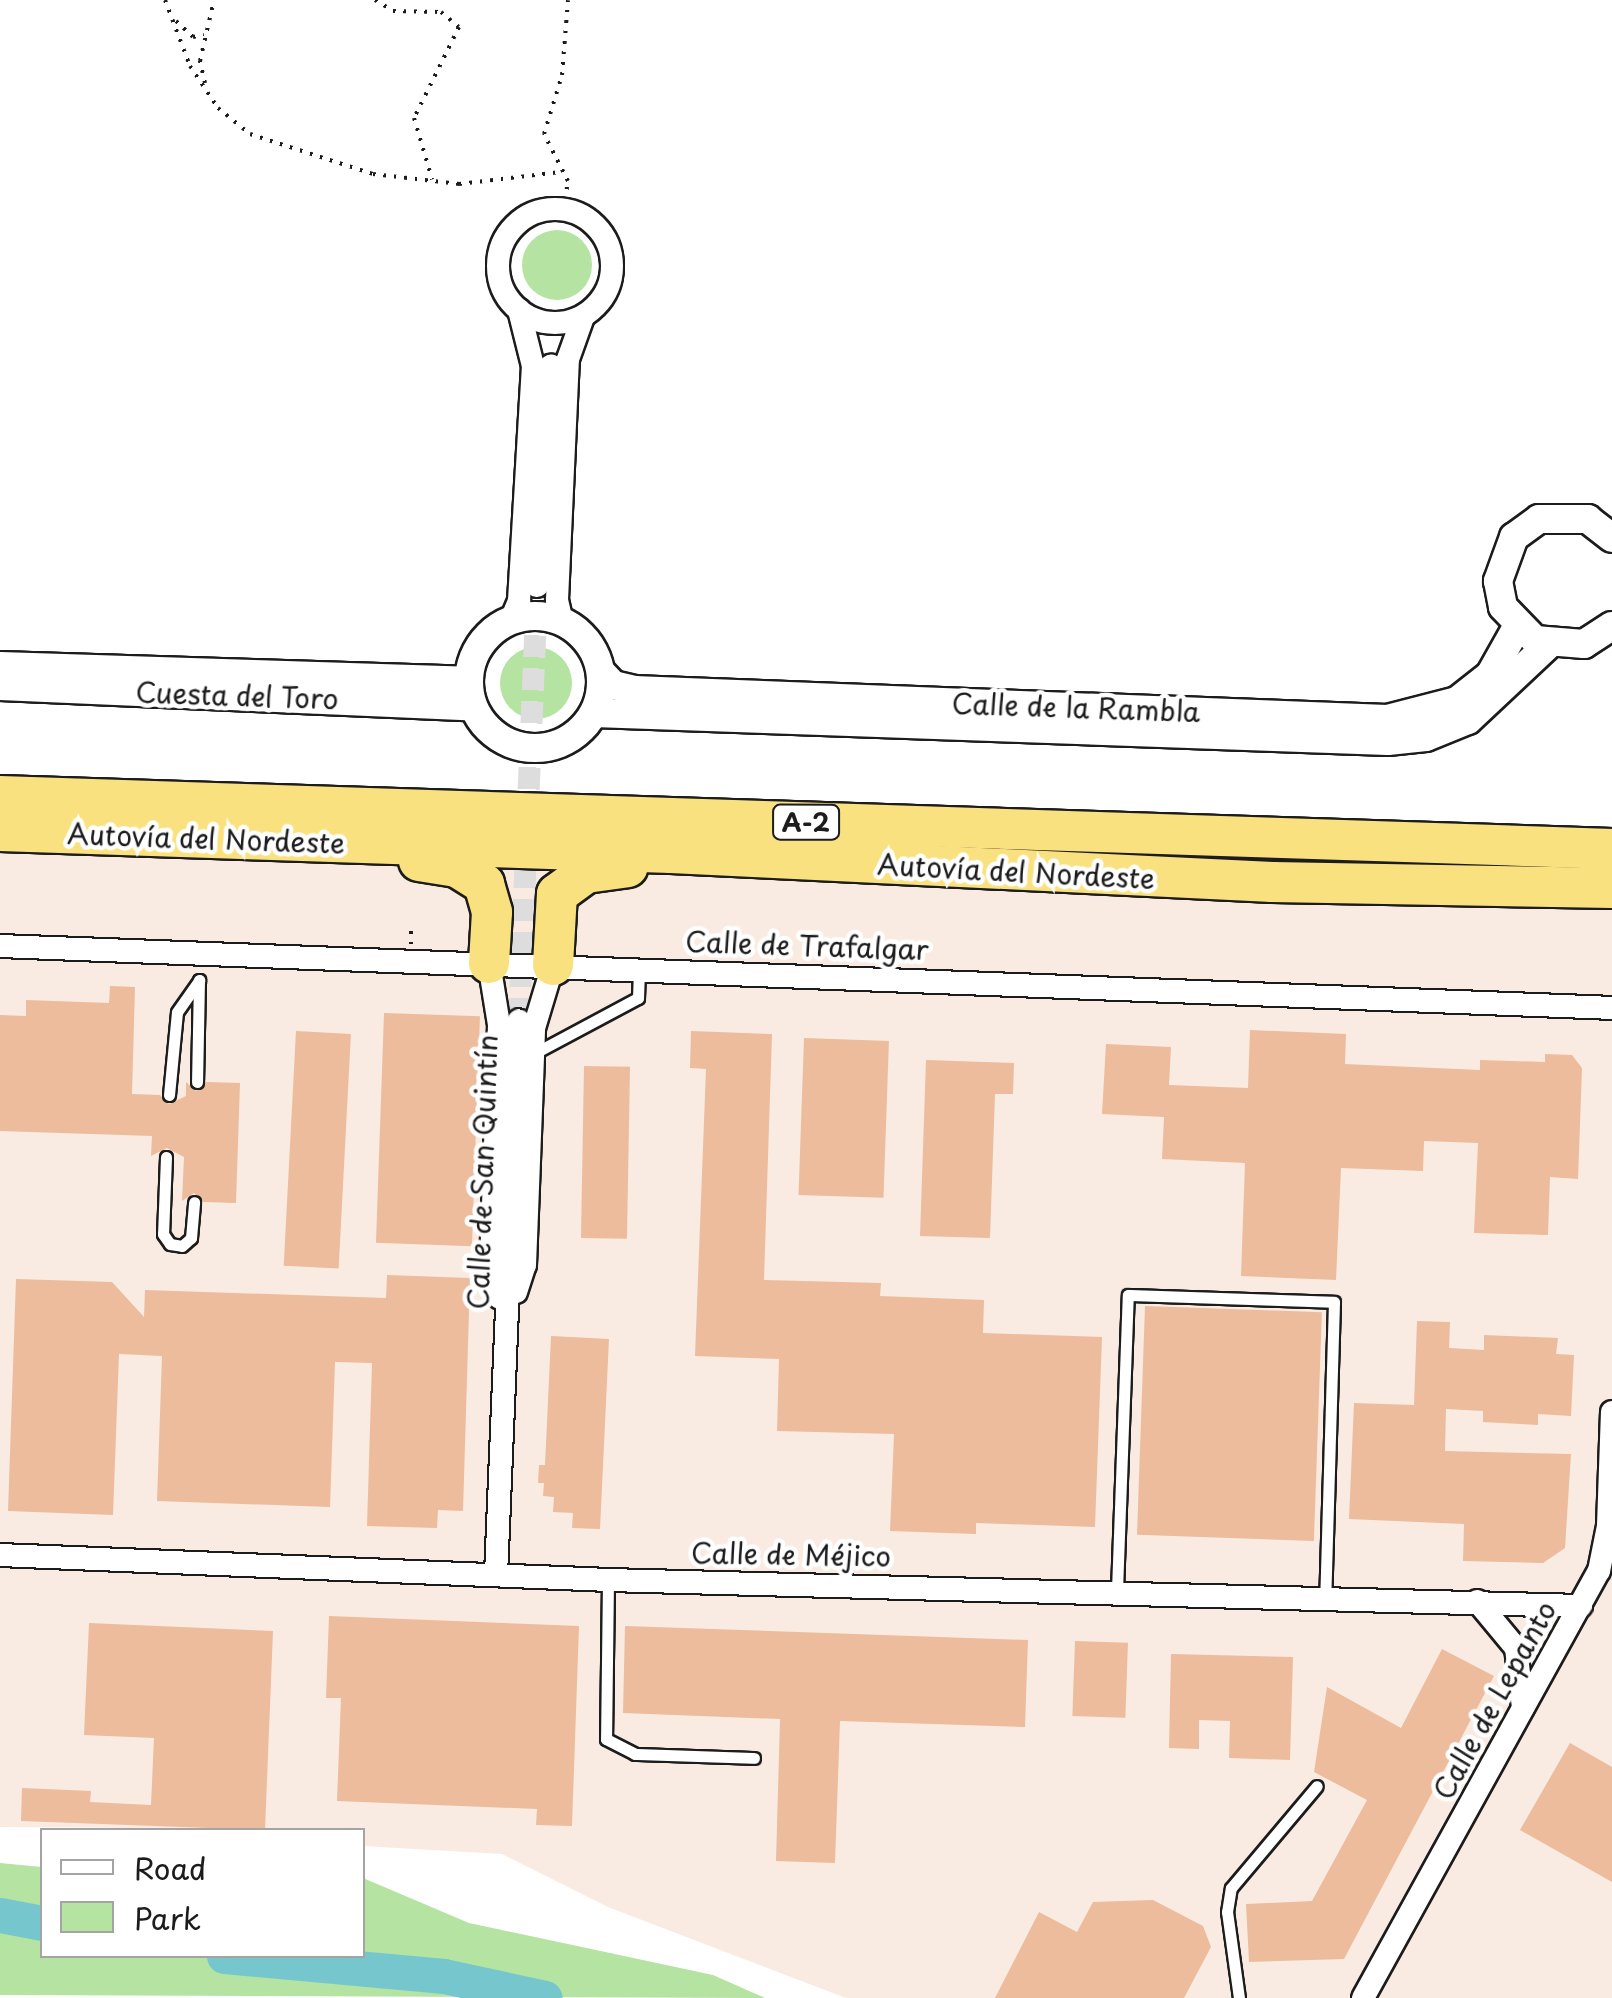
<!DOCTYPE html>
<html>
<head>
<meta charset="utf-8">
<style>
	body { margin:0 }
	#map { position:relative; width:1612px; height:1998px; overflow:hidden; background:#fff; font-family:"Playpen Sans",sans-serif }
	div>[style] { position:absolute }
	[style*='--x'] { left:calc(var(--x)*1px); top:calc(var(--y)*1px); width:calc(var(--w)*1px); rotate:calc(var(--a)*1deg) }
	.built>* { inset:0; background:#f9ebe1 }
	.green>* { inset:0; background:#b4e3a2 }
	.round { border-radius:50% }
	.river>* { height:35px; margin:-17.5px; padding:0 17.5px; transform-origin:17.5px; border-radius:17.5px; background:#76c7cd }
	.building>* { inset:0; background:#ecbc9c; transform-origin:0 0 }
	.minor-tunnel>* { height:22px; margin-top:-11px; transform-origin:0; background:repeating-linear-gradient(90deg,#ddd 0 22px,transparent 0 33px) }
	.path>* { height:4px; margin-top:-2px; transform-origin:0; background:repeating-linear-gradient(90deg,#1c1c1c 0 2.5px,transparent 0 10.5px) }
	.roads { filter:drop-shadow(2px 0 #1c1c1c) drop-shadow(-2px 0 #1c1c1c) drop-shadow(0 2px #1c1c1c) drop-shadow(0 -2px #1c1c1c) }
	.service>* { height:11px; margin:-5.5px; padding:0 5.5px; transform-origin:5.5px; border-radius:5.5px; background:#fff }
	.minor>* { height:22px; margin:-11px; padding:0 11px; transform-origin:11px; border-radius:11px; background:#fff }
	.minor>.ring { margin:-11px; padding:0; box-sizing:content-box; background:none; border:22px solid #fff; border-radius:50% }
	.tertiary>* { height:28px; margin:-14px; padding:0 14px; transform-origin:14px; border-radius:14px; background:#fff }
	.tertiary>.ring { margin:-14px; padding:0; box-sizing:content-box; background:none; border:28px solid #fff; border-radius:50% }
	.motorway>* { height:40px; margin:-20px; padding:0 20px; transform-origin:20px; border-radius:20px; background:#fae180 }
	span { translate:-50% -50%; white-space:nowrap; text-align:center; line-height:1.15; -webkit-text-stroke:9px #fff; paint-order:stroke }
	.shield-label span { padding:2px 8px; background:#fff; border:2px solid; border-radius:8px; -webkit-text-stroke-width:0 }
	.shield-label { font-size:25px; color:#1c1c1c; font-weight:700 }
	.street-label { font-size:28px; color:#1c1c1c }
	.legend { position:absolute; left:40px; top:1828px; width:325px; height:130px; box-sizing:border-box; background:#fff; border:2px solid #a4a4a4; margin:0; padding:12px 18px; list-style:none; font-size:30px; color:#1c1c1c }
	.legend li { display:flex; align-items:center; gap:20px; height:50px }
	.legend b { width:50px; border:2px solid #a4a4a4 }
</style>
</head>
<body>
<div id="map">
	<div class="built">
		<i style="clip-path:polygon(0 834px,1612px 891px,1612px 1998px,846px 1998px,608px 1907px,502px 1854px,363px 1846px,362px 1830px,0 1827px)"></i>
	</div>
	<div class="green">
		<i class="round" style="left:522px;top:230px;width:70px;height:70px"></i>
		<i class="round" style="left:500px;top:647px;width:72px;height:72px"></i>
		<i style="clip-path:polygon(0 1863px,42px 1867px,42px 1956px,362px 1956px,363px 1878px,469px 1923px,713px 1975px,765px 1998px,0 1995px)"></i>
	</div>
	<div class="river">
		<i style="--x:0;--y:1915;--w:43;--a:10.8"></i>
		<i style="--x:224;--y:1956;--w:221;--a:5.2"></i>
		<i style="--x:444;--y:1976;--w:103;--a:12.3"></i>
	</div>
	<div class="building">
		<i style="clip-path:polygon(110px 986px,135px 987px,132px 1094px,160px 1095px,169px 1104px,186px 1096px,186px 1082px,196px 1091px,206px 1082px,240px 1083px,236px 1203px,203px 1202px,194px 1193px,182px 1201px,184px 1157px,167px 1148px,151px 1156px,152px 1136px,0 1131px,0 1015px,26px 1016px,26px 1000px,109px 1003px)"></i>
		<i style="left:384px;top:1013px;width:96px;height:230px;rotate:2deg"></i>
		<i style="clip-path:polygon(1250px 1030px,1346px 1034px,1345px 1064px,1480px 1070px,1480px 1060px,1545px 1062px,1545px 1054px,1572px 1055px,1582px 1068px,1578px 1179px,1550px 1177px,1548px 1235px,1474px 1233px,1478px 1143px,1424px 1141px,1423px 1171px,1341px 1168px,1336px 1280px,1241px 1276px,1245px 1163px,1162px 1159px,1164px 1117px,1102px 1114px,1106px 1044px,1171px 1047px,1169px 1085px,1248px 1088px)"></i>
		<i style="left:296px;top:1031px;width:55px;height:235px;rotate:3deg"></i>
		<i style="clip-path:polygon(691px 1031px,772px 1034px,764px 1280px,881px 1283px,880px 1296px,984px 1300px,983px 1333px,1102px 1337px,1095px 1527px,976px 1523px,976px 1534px,890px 1531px,894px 1434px,777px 1431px,779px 1359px,695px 1356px,706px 1069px,690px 1068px)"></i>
		<i style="left:804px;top:1038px;width:85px;height:157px;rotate:2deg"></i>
		<i style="clip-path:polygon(926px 1060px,1014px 1063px,1013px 1094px,995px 1094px,990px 1238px,920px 1236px)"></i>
		<i style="left:584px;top:1066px;width:46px;height:172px;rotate:1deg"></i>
		<i style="clip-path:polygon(387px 1275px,470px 1278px,463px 1511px,438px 1510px,437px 1528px,367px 1526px,372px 1363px,335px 1362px,330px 1507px,157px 1501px,162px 1356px,119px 1354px,113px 1515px,8px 1511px,16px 1279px,112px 1282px,144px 1317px,145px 1290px,386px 1298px)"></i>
		<i style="left:1145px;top:1306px;width:177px;height:229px;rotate:2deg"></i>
		<i style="clip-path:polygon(1417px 1321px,1450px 1322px,1449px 1348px,1484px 1350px,1484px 1335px,1558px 1338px,1556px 1354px,1574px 1355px,1571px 1416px,1538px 1414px,1538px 1425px,1483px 1422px,1483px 1411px,1446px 1409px,1445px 1451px,1571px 1454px,1565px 1548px,1543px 1563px,1463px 1561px,1464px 1524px,1349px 1519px,1354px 1403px,1414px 1405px)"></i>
		<i style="clip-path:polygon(551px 1336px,609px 1339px,600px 1529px,572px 1528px,573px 1513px,553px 1512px,554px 1497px,543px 1496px,544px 1483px,538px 1483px,539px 1465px,545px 1465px)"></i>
		<i style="clip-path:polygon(329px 1616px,579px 1626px,572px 1826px,536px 1825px,537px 1809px,337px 1801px,341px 1698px,326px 1698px)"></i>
		<i style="clip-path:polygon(89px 1623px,273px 1631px,265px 1830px,21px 1821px,22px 1788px,91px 1791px,90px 1802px,151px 1805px,154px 1738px,84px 1735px)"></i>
		<i style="clip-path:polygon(625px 1626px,1028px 1640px,1025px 1727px,840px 1721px,835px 1863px,776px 1861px,780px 1719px,623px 1713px)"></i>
		<i style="left:1075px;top:1641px;width:53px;height:75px;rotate:2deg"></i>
		<i style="clip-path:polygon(1442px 1649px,1494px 1676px,1344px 1959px,1249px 1962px,1246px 1904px,1312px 1901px,1367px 1800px,1314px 1772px,1327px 1687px,1401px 1728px)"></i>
		<i style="clip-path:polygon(1171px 1654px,1293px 1657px,1290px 1760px,1229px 1758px,1230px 1721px,1199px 1720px,1199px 1749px,1169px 1748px)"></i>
		<i style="clip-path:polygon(1570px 1743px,1612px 1767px,1612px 1882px,1520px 1830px)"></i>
		<i style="clip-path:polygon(1153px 1900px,1203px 1926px,1211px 1947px,1184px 1998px,995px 1998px,1039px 1912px,1077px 1932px,1093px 1902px)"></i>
	</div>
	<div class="minor-tunnel">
		<i style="--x:519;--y:1020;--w:434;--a:-87.6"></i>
	</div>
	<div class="path">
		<i style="--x:165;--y:0;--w:71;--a:69.3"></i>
		<i style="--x:190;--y:66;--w:50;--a:56.3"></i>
		<i style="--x:218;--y:108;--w:41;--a:39.1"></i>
		<i style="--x:250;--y:134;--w:129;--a:18"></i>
		<i style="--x:373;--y:174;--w:87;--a:6.6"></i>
		<i style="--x:459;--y:184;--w:102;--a:-6.8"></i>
		<i style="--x:375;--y:0;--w:21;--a:31"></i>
		<i style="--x:393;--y:11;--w:48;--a:1.2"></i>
		<i style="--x:441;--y:12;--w:23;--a:40"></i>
		<i style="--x:459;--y:27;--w:102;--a:116.3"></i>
		<i style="--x:414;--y:118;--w:64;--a:73.6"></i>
		<i style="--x:176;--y:21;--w:23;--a:43"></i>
		<i style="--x:193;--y:37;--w:11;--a:-10"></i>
		<i style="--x:205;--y:83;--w:23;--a:-103"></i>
		<i style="--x:200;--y:61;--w:63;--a:-77.1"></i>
		<i style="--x:563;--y:210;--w:29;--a:-80"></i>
		<i style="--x:568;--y:181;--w:53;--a:-117.1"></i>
		<i style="--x:544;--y:134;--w:62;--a:-73"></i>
		<i style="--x:562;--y:75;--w:75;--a:-85.4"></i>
		<i style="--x:411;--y:944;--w:14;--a:-90"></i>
	</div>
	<div class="roads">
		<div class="service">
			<i style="--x:533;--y:1054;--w:119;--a:-28.1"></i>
			<i style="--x:638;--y:998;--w:30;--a:-88"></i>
			<i style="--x:169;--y:1095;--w:83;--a:-84.5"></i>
			<i style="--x:177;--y:1012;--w:39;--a:-55"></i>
			<i style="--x:199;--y:980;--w:102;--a:91.1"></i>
			<i style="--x:166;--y:1157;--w:77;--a:92.2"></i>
			<i style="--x:163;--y:1234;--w:12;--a:55"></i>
			<i style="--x:170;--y:1244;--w:12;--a:9"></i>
			<i style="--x:182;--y:1246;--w:12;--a:-42"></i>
			<i style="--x:191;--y:1238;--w:36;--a:-85"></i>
			<i style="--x:608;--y:1580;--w:159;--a:90.7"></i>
			<i style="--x:606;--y:1739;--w:33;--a:27"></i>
			<i style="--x:635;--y:1754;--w:119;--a:1.9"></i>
			<i style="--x:1117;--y:1590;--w:295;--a:-87.9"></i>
			<i style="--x:1128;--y:1295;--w:206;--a:1.9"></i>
			<i style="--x:1334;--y:1302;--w:295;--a:91.7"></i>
			<i style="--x:1239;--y:1998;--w:87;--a:-97.9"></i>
			<i style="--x:1227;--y:1912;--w:24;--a:-81"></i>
			<i style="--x:1231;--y:1888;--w:133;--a:-49.9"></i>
		</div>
		<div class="minor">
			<i class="ring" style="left:498px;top:209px;width:92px;height:92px"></i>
			<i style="--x:537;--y:586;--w:221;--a:-86.4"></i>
			<i style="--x:511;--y:620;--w:21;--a:-67"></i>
			<i style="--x:519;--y:601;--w:235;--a:-86.6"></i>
			<i style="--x:533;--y:366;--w:58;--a:-104"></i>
			<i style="--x:562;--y:622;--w:23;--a:-103"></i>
			<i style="--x:557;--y:600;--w:241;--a:-87.4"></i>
			<i style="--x:568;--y:359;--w:45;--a:-70.3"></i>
			<i style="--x:0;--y:946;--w:1613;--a:2.2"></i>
			<i style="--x:489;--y:963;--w:63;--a:80.8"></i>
			<i style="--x:499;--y:1025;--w:238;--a:91.9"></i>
			<i style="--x:491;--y:1263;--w:36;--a:76"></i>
			<i style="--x:516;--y:1292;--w:28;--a:-72"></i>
			<i style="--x:525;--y:1265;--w:237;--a:-87.8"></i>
			<i style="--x:534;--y:1028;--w:66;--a:-73.2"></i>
			<i style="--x:0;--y:1555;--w:609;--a:2.35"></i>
			<i style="--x:608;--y:1580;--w:973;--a:1.53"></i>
			<i style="--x:496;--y:1575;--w:555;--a:-87.63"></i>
			<i style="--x:1477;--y:1601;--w:61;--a:50.3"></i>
			<i style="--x:1516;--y:1648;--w:60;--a:83.3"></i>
			<i style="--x:1363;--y:1998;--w:488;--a:-61.1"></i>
			<i style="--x:1599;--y:1571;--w:46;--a:-78.7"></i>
			<i style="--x:1608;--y:1526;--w:114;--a:-88"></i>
		</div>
		<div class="tertiary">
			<i style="--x:1612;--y:538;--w:31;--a:-142"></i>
			<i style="--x:1588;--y:519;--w:49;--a:180"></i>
			<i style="--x:1539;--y:519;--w:31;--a:144"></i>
			<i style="--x:1514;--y:537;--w:47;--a:110"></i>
			<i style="--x:1498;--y:581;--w:26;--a:79"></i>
			<i style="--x:1503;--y:607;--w:46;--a:45.9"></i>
			<i style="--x:1535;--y:640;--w:49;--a:4.7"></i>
			<i style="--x:1584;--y:644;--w:33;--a:-33"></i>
			<i class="ring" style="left:469px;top:616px;width:104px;height:104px"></i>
			<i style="--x:0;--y:666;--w:468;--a:1.8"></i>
			<i style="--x:601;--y:672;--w:18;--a:47"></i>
			<i style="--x:613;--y:685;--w:22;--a:13"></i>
			<i style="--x:634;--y:690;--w:754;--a:2.21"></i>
			<i style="--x:1387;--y:719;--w:72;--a:-14.4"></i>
			<i style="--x:1457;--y:701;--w:42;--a:-38.2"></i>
			<i style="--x:1490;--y:675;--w:55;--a:-60.6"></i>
			<i style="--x:0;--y:686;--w:473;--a:2.5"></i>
			<i style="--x:594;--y:713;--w:794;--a:2.02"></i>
			<i style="--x:1388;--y:741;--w:38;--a:-6"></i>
			<i style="--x:1426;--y:737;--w:45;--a:-22"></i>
			<i style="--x:1468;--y:720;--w:110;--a:-43.2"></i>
		</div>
		<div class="motorway">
			<i style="--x:0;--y:796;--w:1613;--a:1.88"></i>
			<i style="--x:0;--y:831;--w:671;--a:1.88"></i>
			<i style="--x:671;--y:853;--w:602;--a:2.76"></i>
			<i style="--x:1272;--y:882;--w:340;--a:1"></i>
			<i style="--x:419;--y:861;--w:38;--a:9"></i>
			<i style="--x:457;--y:867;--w:32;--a:32"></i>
			<i style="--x:484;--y:884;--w:29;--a:74"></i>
			<i style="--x:492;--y:912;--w:51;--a:93.4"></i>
			<i style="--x:553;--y:965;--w:71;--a:-86.8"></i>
			<i style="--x:557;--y:894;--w:36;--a:-36"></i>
			<i style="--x:586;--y:873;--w:42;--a:-8.1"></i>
		</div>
	</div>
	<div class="shield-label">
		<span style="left:806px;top:822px">A-2</span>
	</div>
	<div class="street-label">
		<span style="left:237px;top:695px;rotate:2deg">Cuesta del Toro</span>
		<span style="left:1076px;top:707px;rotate:2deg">Calle de la Rambla</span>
		<span style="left:206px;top:838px;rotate:2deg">Autovía del Nordeste</span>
		<span style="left:1016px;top:871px;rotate:3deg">Autovía del Nordeste</span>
		<span style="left:807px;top:945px;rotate:2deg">Calle de Trafalgar</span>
		<span style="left:482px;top:1172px;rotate:-88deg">Calle de San Quintín</span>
		<span style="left:791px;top:1554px;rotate:1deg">Calle de Méjico</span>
		<span style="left:1494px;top:1700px;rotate:-61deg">Calle de Lepanto</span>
	</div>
	<ul class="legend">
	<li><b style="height:12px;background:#fff"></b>Road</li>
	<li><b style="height:28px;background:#b4e3a2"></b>Park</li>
	</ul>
</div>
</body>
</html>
